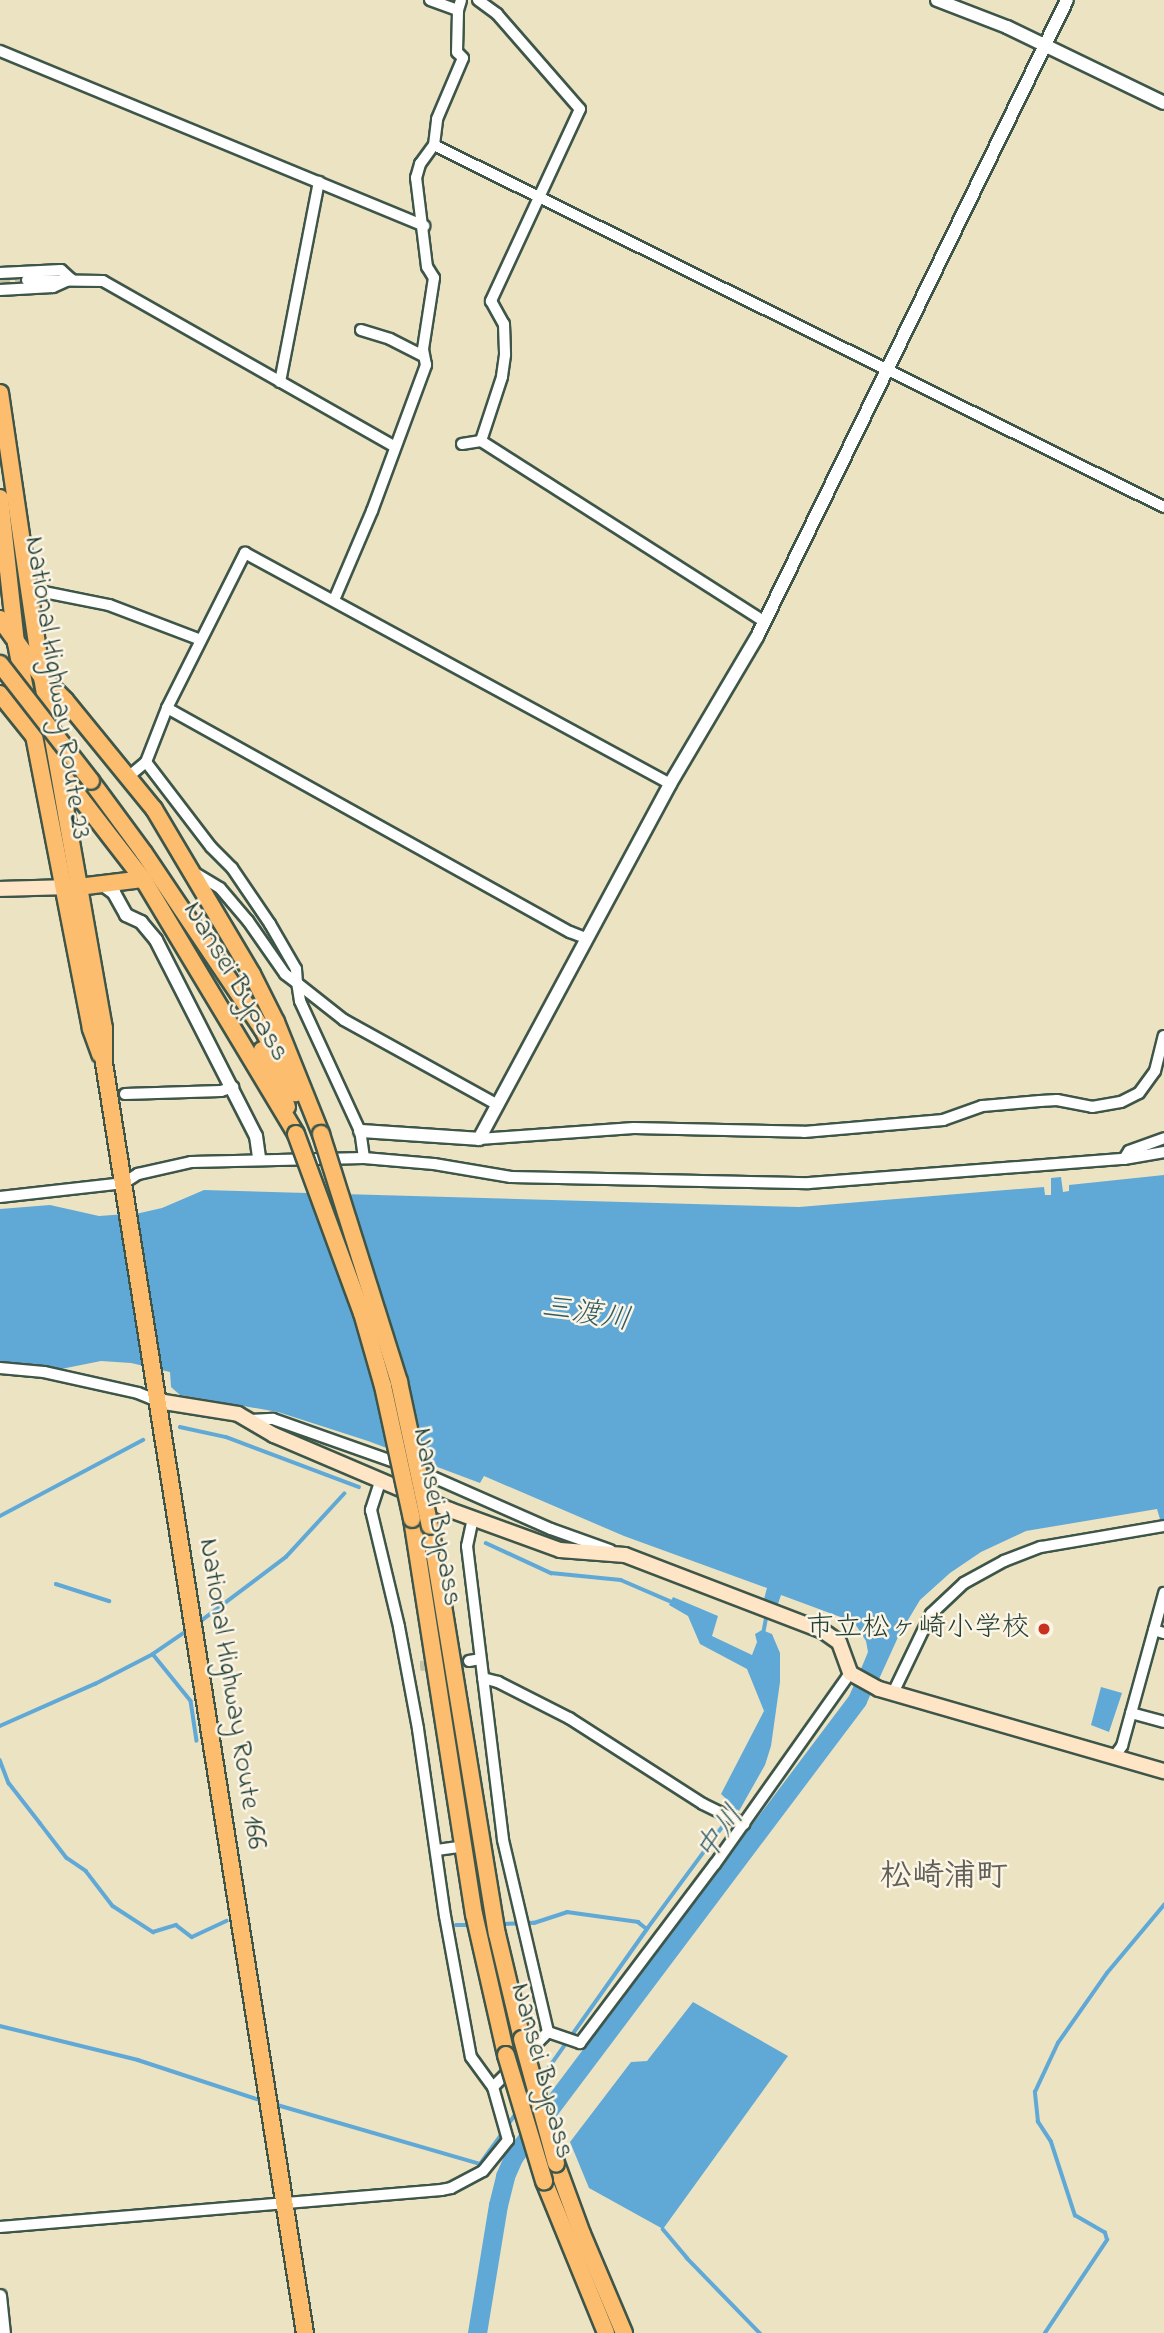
<!DOCTYPE html>
<html>
<head>
<meta charset="utf-8">
<style>
	body { margin:0 }
	#map { position:relative; width:1164px; height:2333px; overflow:hidden; background:#ece3c3; font-family:"Indie Flower","Klee One",sans-serif }
	div>[style] { position:absolute }
	[style*='--x'] { left:calc(var(--x)*1px); top:calc(var(--y)*1px); width:calc(var(--w)*1px); rotate:calc(var(--a)*1deg) }
	.water>* { inset:0; background:#60a9d7 }
	.stream>* { height:3.5px; margin:-1.75px; padding:0 1.75px; transform-origin:1.75px; border-radius:1.75px; background:#60a9d7 }
	.river>* { height:19px; margin:-9.5px; padding:0 9.5px; transform-origin:9.5px; border-radius:9.5px; background:#60a9d7 }
	.minor-tunnel>* { height:10px; margin-top:-5px; transform-origin:0; background:repeating-linear-gradient(90deg,#c3c2a6 0 10px,transparent 0 15px) }
	.roads { filter:drop-shadow(2px 0 #3e5649) drop-shadow(-2px 0 #3e5649) drop-shadow(0 2px #3e5649) drop-shadow(0 -2px #3e5649) }
	.minor>* { height:10px; margin:-5px; padding:0 5px; transform-origin:5px; border-radius:5px; background:#fff }
	.tertiary>* { height:12px; margin:-6px; padding:0 6px; transform-origin:6px; border-radius:6px; background:#fff }
	.secondary>* { height:14px; margin:-7px; padding:0 7px; transform-origin:7px; border-radius:7px; background:#fee5c5 }
	.trunk>* { height:16px; margin:-8px; padding:0 8px; transform-origin:8px; border-radius:8px; background:#fcbd6f }
	.bridges { filter:drop-shadow(2px 0 #3e5649) drop-shadow(-2px 0 #3e5649) drop-shadow(0 2px #3e5649) drop-shadow(0 -2px #3e5649) }
	.trunk-bridge>* { height:16px; margin:-8px; padding:0 8px; transform-origin:8px; border-radius:8px; background:#fcbd6f }
	.dots>* { width:19px; height:19px; translate:-50% -50%; box-sizing:border-box; border:4px solid #fcf5e5; border-radius:50% }
	span { translate:-50% -50%; white-space:nowrap; text-align:center; line-height:1.15; -webkit-text-stroke:5px #fcf5e5; paint-order:stroke }
	.street-label { font-size:28px; color:#1f3d34 }
	.poi-label { font-size:28px; color:#1f3d34 }
	.right { translate:-100% -50%; text-align:right }
	.water-label { font-size:30px; color:#325d65; font-style:italic }
	.quarter-label { font-size:32px; color:#606059; font-weight:700 }
</style>
</head>
<body>
<div id="map">
	<div class="water">
		<i style="clip-path:polygon(1164px 1175px,1164px 1519px,1160px 1519px,1157px 1509px,1026px 1531px,981px 1552px,950px 1573px,920px 1600px,899px 1635px,879px 1679px,861px 1670px,868px 1652px,866px 1641px,854px 1622px,781px 1595px,778px 1604px,764px 1599px,767px 1588px,624px 1536px,484px 1476px,480px 1483px,368px 1441px,278px 1412px,180px 1395px,171px 1387px,170px 1372px,131px 1363px,101px 1361px,61px 1369px,0 1362px,0 1209px,50px 1205px,99px 1216px,140px 1213px,162px 1208px,204px 1190px,799px 1207px,1044px 1187px,1045px 1195px,1051px 1195px,1051px 1178px,1061px 1177px,1063px 1192px,1069px 1191px,1069px 1185px)"></i>
		<i style="clip-path:polygon(673px 1597px,718px 1616px,712px 1636px,752px 1655px,757px 1642px,755px 1634px,762px 1630px,772px 1634px,780px 1653px,780px 1682px,771px 1746px,765px 1765px,739px 1811px,721px 1794px,764px 1711px,747px 1669px,700px 1644px,688px 1616px,669px 1605px)"></i>
		<i style="clip-path:polygon(1101px 1687px,1122px 1693px,1109px 1732px,1091px 1725px)"></i>
		<i style="clip-path:polygon(693px 2002px,788px 2056px,663px 2229px,589px 2188px,570px 2142px,631px 2062px,647px 2061px)"></i>
	</div>
	<div class="stream">
		<i style="--x:180;--y:1427;--w:47;--a:12.3"></i>
		<i style="--x:226;--y:1437;--w:142;--a:20.6"></i>
		<i style="--x:0;--y:1516;--w:162;--a:-28"></i>
		<i style="--x:486;--y:1543;--w:72;--a:24.8"></i>
		<i style="--x:551;--y:1573;--w:70;--a:5.7"></i>
		<i style="--x:621;--y:1580;--w:56;--a:23.3"></i>
		<i style="--x:56;--y:1584;--w:56;--a:17.8"></i>
		<i style="--x:197;--y:1624;--w:111;--a:-37"></i>
		<i style="--x:286;--y:1557;--w:86;--a:-47.4"></i>
		<i style="--x:763;--y:1634;--w:20;--a:-79"></i>
		<i style="--x:153;--y:1654;--w:60;--a:51"></i>
		<i style="--x:191;--y:1701;--w:40;--a:81.5"></i>
		<i style="--x:0;--y:1726;--w:104;--a:-23.9"></i>
		<i style="--x:95;--y:1684;--w:65;--a:-27.3"></i>
		<i style="--x:153;--y:1654;--w:42;--a:-34.4"></i>
		<i style="--x:0;--y:1760;--w:25;--a:69"></i>
		<i style="--x:9;--y:1783;--w:51;--a:52.2"></i>
		<i style="--x:40;--y:1823;--w:44;--a:52.4"></i>
		<i style="--x:67;--y:1858;--w:23;--a:34"></i>
		<i style="--x:86;--y:1871;--w:44;--a:52.4"></i>
		<i style="--x:113;--y:1906;--w:48;--a:33"></i>
		<i style="--x:153;--y:1932;--w:24;--a:-17"></i>
		<i style="--x:176;--y:1925;--w:20;--a:37"></i>
		<i style="--x:192;--y:1937;--w:38;--a:-25"></i>
		<i style="--x:500;--y:1924;--w:34;--a:-2"></i>
		<i style="--x:534;--y:1923;--w:35;--a:-18"></i>
		<i style="--x:567;--y:1912;--w:72;--a:8"></i>
		<i style="--x:638;--y:1922;--w:11;--a:38"></i>
		<i style="--x:647;--y:1929;--w:152;--a:-53.6"></i>
		<i style="--x:456;--y:1925;--w:15;--a:0"></i>
		<i style="--x:0;--y:2026;--w:142;--a:13.8"></i>
		<i style="--x:138;--y:2060;--w:132;--a:18.2"></i>
		<i style="--x:538;--y:2083;--w:189;--a:-54.7"></i>
		<i style="--x:274;--y:2104;--w:215;--a:16.2"></i>
		<i style="--x:480;--y:2164;--w:39;--a:-54"></i>
		<i style="--x:507;--y:2126;--w:17;--a:-54"></i>
		<i style="--x:663;--y:2229;--w:38;--a:50"></i>
		<i style="--x:687;--y:2258;--w:105;--a:45.8"></i>
		<i style="--x:1045;--y:2333;--w:112;--a:-56.3"></i>
		<i style="--x:1107;--y:2240;--w:7;--a:-106"></i>
		<i style="--x:1105;--y:2233;--w:34;--a:-150"></i>
		<i style="--x:1075;--y:2216;--w:78;--a:-108"></i>
		<i style="--x:1051;--y:2142;--w:24;--a:-123"></i>
		<i style="--x:1038;--y:2122;--w:30;--a:-96"></i>
		<i style="--x:1035;--y:2092;--w:54;--a:-64.9"></i>
		<i style="--x:1058;--y:2043;--w:85;--a:-55"></i>
		<i style="--x:1107;--y:1973;--w:89;--a:-50"></i>
	</div>
	<div class="river">
		<i style="--x:477;--y:2333;--w:130;--a:-80.7"></i>
		<i style="--x:498;--y:2205;--w:30;--a:-76"></i>
		<i style="--x:505;--y:2176;--w:22;--a:-66"></i>
		<i style="--x:514;--y:2156;--w:571;--a:-53.05"></i>
		<i style="--x:857;--y:1700;--w:55;--a:-66.3"></i>
	</div>
	<div class="minor-tunnel">
		<i style="--x:0;--y:281;--w:27;--a:-2"></i>
		<i style="--x:420;--y:1666;--w:49;--a:-5.8"></i>
	</div>
	<div class="roads">
		<div class="minor">
			<i style="--x:430;--y:0;--w:30;--a:20"></i>
			<i style="--x:478;--y:0;--w:24;--a:36"></i>
			<i style="--x:497;--y:14;--w:126;--a:48.9"></i>
			<i style="--x:580;--y:109;--w:212;--a:114.9"></i>
			<i style="--x:491;--y:301;--w:26;--a:61"></i>
			<i style="--x:504;--y:324;--w:31;--a:88"></i>
			<i style="--x:505;--y:355;--w:22;--a:98"></i>
			<i style="--x:502;--y:377;--w:67;--a:108.2"></i>
			<i style="--x:0;--y:51;--w:459;--a:22.4"></i>
			<i style="--x:434;--y:145;--w:815;--a:26.38"></i>
			<i style="--x:0;--y:273;--w:61;--a:-2.8"></i>
			<i style="--x:61;--y:270;--w:13;--a:42"></i>
			<i style="--x:71;--y:279;--w:20;--a:156"></i>
			<i style="--x:53;--y:287;--w:53;--a:176.8"></i>
			<i style="--x:27;--y:280;--w:76;--a:0.8"></i>
			<i style="--x:103;--y:281;--w:336;--a:29.6"></i>
			<i style="--x:361;--y:330;--w:30;--a:17"></i>
			<i style="--x:390;--y:339;--w:38;--a:27"></i>
			<i style="--x:280;--y:382;--w:204;--a:-79"></i>
			<i style="--x:462;--y:444;--w:19;--a:-9"></i>
			<i style="--x:481;--y:441;--w:335;--a:32.5"></i>
			<i style="--x:29;--y:589;--w:82;--a:11.3"></i>
			<i style="--x:109;--y:605;--w:98;--a:20.8"></i>
			<i style="--x:334;--y:600;--w:97;--a:-66.9"></i>
			<i style="--x:372;--y:511;--w:156;--a:-69.7"></i>
			<i style="--x:426;--y:365;--w:16;--a:-101"></i>
			<i style="--x:423;--y:349;--w:72;--a:-81.2"></i>
			<i style="--x:434;--y:278;--w:13;--a:-122"></i>
			<i style="--x:427;--y:267;--w:90;--a:-97"></i>
			<i style="--x:416;--y:178;--w:15;--a:-74"></i>
			<i style="--x:420;--y:164;--w:24;--a:-54"></i>
			<i style="--x:434;--y:145;--w:26;--a:-83"></i>
			<i style="--x:437;--y:119;--w:66;--a:-66.9"></i>
			<i style="--x:463;--y:58;--w:8;--a:-135"></i>
			<i style="--x:457;--y:52;--w:42;--a:-88.6"></i>
			<i style="--x:458;--y:10;--w:10;--a:-73"></i>
			<i style="--x:167;--y:708;--w:461;--a:29.1"></i>
			<i style="--x:570;--y:932;--w:17;--a:21"></i>
			<i style="--x:146;--y:762;--w:107;--a:52.6"></i>
			<i style="--x:211;--y:847;--w:30;--a:45"></i>
			<i style="--x:232;--y:868;--w:68;--a:55.8"></i>
			<i style="--x:270;--y:924;--w:52;--a:60"></i>
			<i style="--x:296;--y:969;--w:14;--a:86"></i>
			<i style="--x:297;--y:983;--w:60;--a:38.2"></i>
			<i style="--x:344;--y:1020;--w:176;--a:28.9"></i>
			<i style="--x:128;--y:777;--w:23;--a:-40"></i>
			<i style="--x:146;--y:762;--w:58;--a:-68.7"></i>
			<i style="--x:167;--y:708;--w:174;--a:-63.3"></i>
			<i style="--x:245;--y:553;--w:484;--a:28.5"></i>
			<i style="--x:125;--y:1094;--w:96;--a:-1.8"></i>
			<i style="--x:221;--y:1091;--w:13;--a:-18"></i>
			<i style="--x:479;--y:1139;--w:155;--a:-4.1"></i>
			<i style="--x:634;--y:1128;--w:170;--a:1.3"></i>
			<i style="--x:804;--y:1132;--w:140;--a:-4.9"></i>
			<i style="--x:943;--y:1120;--w:41;--a:-19.7"></i>
			<i style="--x:982;--y:1106;--w:58;--a:-4.9"></i>
			<i style="--x:1040;--y:1101;--w:17;--a:-3"></i>
			<i style="--x:1057;--y:1100;--w:36;--a:11"></i>
			<i style="--x:1092;--y:1107;--w:29;--a:-10"></i>
			<i style="--x:1121;--y:1102;--w:20;--a:-27"></i>
			<i style="--x:1139;--y:1093;--w:27;--a:-54"></i>
			<i style="--x:1155;--y:1071;--w:36;--a:-76"></i>
			<i style="--x:364;--y:1158;--w:70;--a:4.9"></i>
			<i style="--x:434;--y:1164;--w:78;--a:9.6"></i>
			<i style="--x:511;--y:1177;--w:298;--a:1.2"></i>
			<i style="--x:809;--y:1183;--w:316;--a:-4.4"></i>
			<i style="--x:1124;--y:1159;--w:41;--a:-9.9"></i>
			<i style="--x:1124;--y:1159;--w:9;--a:-58"></i>
			<i style="--x:1129;--y:1151;--w:37;--a:-20"></i>
			<i style="--x:0;--y:1197;--w:125;--a:-6.4"></i>
			<i style="--x:124;--y:1183;--w:17;--a:-33"></i>
			<i style="--x:138;--y:1174;--w:54;--a:-12.8"></i>
			<i style="--x:191;--y:1162;--w:173;--a:-1.3"></i>
			<i style="--x:364;--y:1158;--w:27;--a:-98"></i>
			<i style="--x:360;--y:1131;--w:143;--a:-114.8"></i>
			<i style="--x:300;--y:1001;--w:18;--a:-99"></i>
			<i style="--x:297;--y:983;--w:15;--a:-143"></i>
			<i style="--x:285;--y:974;--w:65;--a:-124.9"></i>
			<i style="--x:248;--y:921;--w:43;--a:-130.3"></i>
			<i style="--x:220;--y:888;--w:33;--a:-149"></i>
			<i style="--x:0;--y:1368;--w:44;--a:5.2"></i>
			<i style="--x:44;--y:1372;--w:96;--a:12.6"></i>
			<i style="--x:138;--y:1393;--w:22;--a:22"></i>
			<i style="--x:251;--y:1420;--w:22;--a:-3"></i>
			<i style="--x:273;--y:1419;--w:138;--a:19.5"></i>
			<i style="--x:417;--y:1470;--w:146;--a:23.8"></i>
			<i style="--x:551;--y:1529;--w:63;--a:19.6"></i>
			<i style="--x:381;--y:1479;--w:33;--a:108"></i>
			<i style="--x:371;--y:1510;--w:120;--a:76.5"></i>
			<i style="--x:399;--y:1627;--w:104;--a:79.4"></i>
			<i style="--x:418;--y:1729;--w:189;--a:81.8"></i>
			<i style="--x:445;--y:1916;--w:143;--a:79.6"></i>
			<i style="--x:471;--y:2057;--w:37;--a:54"></i>
			<i style="--x:473;--y:1518;--w:29;--a:102"></i>
			<i style="--x:467;--y:1546;--w:296;--a:83"></i>
			<i style="--x:503;--y:1840;--w:197;--a:76.8"></i>
			<i style="--x:1154;--y:1630;--w:10;--a:17"></i>
			<i style="--x:469;--y:1661;--w:11;--a:-10"></i>
			<i style="--x:483;--y:1678;--w:16;--a:15"></i>
			<i style="--x:498;--y:1682;--w:80;--a:26.9"></i>
			<i style="--x:569;--y:1718;--w:159;--a:32.7"></i>
			<i style="--x:703;--y:1804;--w:46;--a:26"></i>
			<i style="--x:893;--y:1693;--w:88;--a:-64.3"></i>
			<i style="--x:931;--y:1614;--w:45;--a:-43.2"></i>
			<i style="--x:964;--y:1583;--w:46;--a:-28.8"></i>
			<i style="--x:1004;--y:1561;--w:40;--a:-21"></i>
			<i style="--x:1041;--y:1547;--w:125;--a:-9.7"></i>
			<i style="--x:1131;--y:1713;--w:34;--a:15"></i>
			<i style="--x:1114;--y:1757;--w:14;--a:-54"></i>
			<i style="--x:1122;--y:1746;--w:159;--a:-74.6"></i>
			<i style="--x:437;--y:1850;--w:27;--a:-8"></i>
			<i style="--x:0;--y:2227;--w:443;--a:-4.8"></i>
			<i style="--x:441;--y:2190;--w:10;--a:-11"></i>
			<i style="--x:451;--y:2188;--w:36;--a:-28"></i>
			<i style="--x:483;--y:2171;--w:40;--a:-51"></i>
			<i style="--x:508;--y:2140;--w:55;--a:-105.8"></i>
			<i style="--x:493;--y:2087;--w:78;--a:-45"></i>
			<i style="--x:548;--y:2032;--w:34;--a:19"></i>
			<i style="--x:580;--y:2043;--w:224;--a:-53"></i>
			<i style="--x:715;--y:1864;--w:234;--a:-54.7"></i>
		</div>
		<div class="tertiary">
			<i style="--x:937;--y:0;--w:75;--a:21.1"></i>
			<i style="--x:1007;--y:27;--w:174;--a:25.8"></i>
			<i style="--x:103;--y:885;--w:14;--a:36"></i>
			<i style="--x:114;--y:893;--w:25;--a:61"></i>
			<i style="--x:126;--y:915;--w:17;--a:25"></i>
			<i style="--x:141;--y:922;--w:23;--a:50"></i>
			<i style="--x:156;--y:940;--w:220;--a:63"></i>
			<i style="--x:256;--y:1136;--w:22;--a:82"></i>
			<i style="--x:360;--y:1131;--w:119;--a:3.8"></i>
			<i style="--x:479;--y:1139;--w:403;--a:-61.7"></i>
			<i style="--x:670;--y:784;--w:171;--a:-59.4"></i>
			<i style="--x:757;--y:637;--w:708;--a:-64.05"></i>
			<i style="--x:0;--y:2296;--w:37;--a:84"></i>
		</div>
		<div class="secondary">
			<i style="--x:0;--y:889;--w:72;--a:-1.6"></i>
			<i style="--x:158;--y:1401;--w:81;--a:9.2"></i>
			<i style="--x:238;--y:1414;--w:42;--a:30.3"></i>
			<i style="--x:274;--y:1435;--w:191;--a:23.1"></i>
			<i style="--x:450;--y:1510;--w:117;--a:20"></i>
			<i style="--x:560;--y:1550;--w:65;--a:4.4"></i>
			<i style="--x:625;--y:1555;--w:212;--a:21"></i>
			<i style="--x:823;--y:1631;--w:19;--a:35"></i>
			<i style="--x:839;--y:1642;--w:33;--a:70"></i>
			<i style="--x:850;--y:1673;--w:33;--a:29"></i>
			<i style="--x:879;--y:1689;--w:297;--a:16.1"></i>
		</div>
		<div class="trunk">
			<i style="--x:0;--y:393;--w:287;--a:81.6"></i>
			<i style="--x:42;--y:677;--w:356;--a:80"></i>
			<i style="--x:104;--y:1028;--w:35;--a:90"></i>
			<i style="--x:104;--y:1063;--w:1286;--a:81.01"></i>
			<i style="--x:0;--y:498;--w:146;--a:83.7"></i>
			<i style="--x:16;--y:643;--w:393;--a:79"></i>
			<i style="--x:91;--y:1029;--w:27;--a:70"></i>
			<i style="--x:0;--y:619;--w:72;--a:54.1"></i>
			<i style="--x:42;--y:677;--w:33;--a:45"></i>
			<i style="--x:65;--y:700;--w:141;--a:50.8"></i>
			<i style="--x:154;--y:809;--w:192;--a:59.3"></i>
			<i style="--x:252;--y:974;--w:54;--a:63.4"></i>
			<i style="--x:276;--y:1022;--w:121;--a:68.1"></i>
			<i style="--x:0;--y:694;--w:53;--a:51.2"></i>
			<i style="--x:61;--y:773;--w:134;--a:52.3"></i>
			<i style="--x:143;--y:879;--w:297;--a:59"></i>
			<i style="--x:91;--y:781;--w:89;--a:53.6"></i>
			<i style="--x:144;--y:853;--w:213;--a:56.1"></i>
			<i style="--x:263;--y:1030;--w:71;--a:63.1"></i>
			<i style="--x:78;--y:887;--w:65;--a:-7"></i>
			<i style="--x:262;--y:1050;--w:62;--a:66.3"></i>
			<i style="--x:412;--y:1519;--w:400;--a:81.1"></i>
			<i style="--x:474;--y:1914;--w:145;--a:77.2"></i>
			<i style="--x:430;--y:1526;--w:413;--a:80.7"></i>
			<i style="--x:497;--y:1934;--w:108;--a:76.6"></i>
			<i style="--x:556;--y:2163;--w:76;--a:69.9"></i>
			<i style="--x:582;--y:2234;--w:108;--a:67"></i>
			<i style="--x:544;--y:2181;--w:164;--a:67.8"></i>
		</div>
	</div>
	<div class="bridges">
		<div class="trunk-bridge">
			<i style="--x:0;--y:664;--w:148;--a:52.1"></i>
			<i style="--x:296;--y:1134;--w:191;--a:69.8"></i>
			<i style="--x:362;--y:1313;--w:76;--a:74"></i>
			<i style="--x:383;--y:1386;--w:136;--a:77.7"></i>
			<i style="--x:321;--y:1134;--w:260;--a:72.5"></i>
			<i style="--x:399;--y:1382;--w:147;--a:77.9"></i>
			<i style="--x:522;--y:2039;--w:129;--a:74.7"></i>
			<i style="--x:506;--y:2055;--w:132;--a:73.2"></i>
		</div>
	</div>
	<div class="dots">
		<i style="left:1044px;top:1629px;background:#c8321e"></i>
	</div>
	<div class="street-label">
		<span style="left:56px;top:688px;rotate:81deg">National Highway Route 23</span>
		<span style="left:235px;top:982px;rotate:59deg">Nansei Bypass</span>
		<span style="left:436px;top:1517px;rotate:80deg">Nansei Bypass</span>
		<span style="left:231px;top:1694px;rotate:81deg">National Highway Route 166</span>
		<span style="left:541px;top:2071px;rotate:75deg">Nansei Bypass</span>
	</div>
	<div class="poi-label">
		<span class="right" style="left:1030px;top:1629px">市立松ヶ崎小学校</span>
	</div>
	<div class="water-label">
		<span style="left:586px;top:1315px;rotate:9deg">三渡川</span>
		<span style="left:721px;top:1834px;rotate:-54deg">中川</span>
	</div>
	<div class="quarter-label">
		<span style="left:944px;top:1878px">松崎浦町</span>
	</div>
</div>
</body>
</html>
